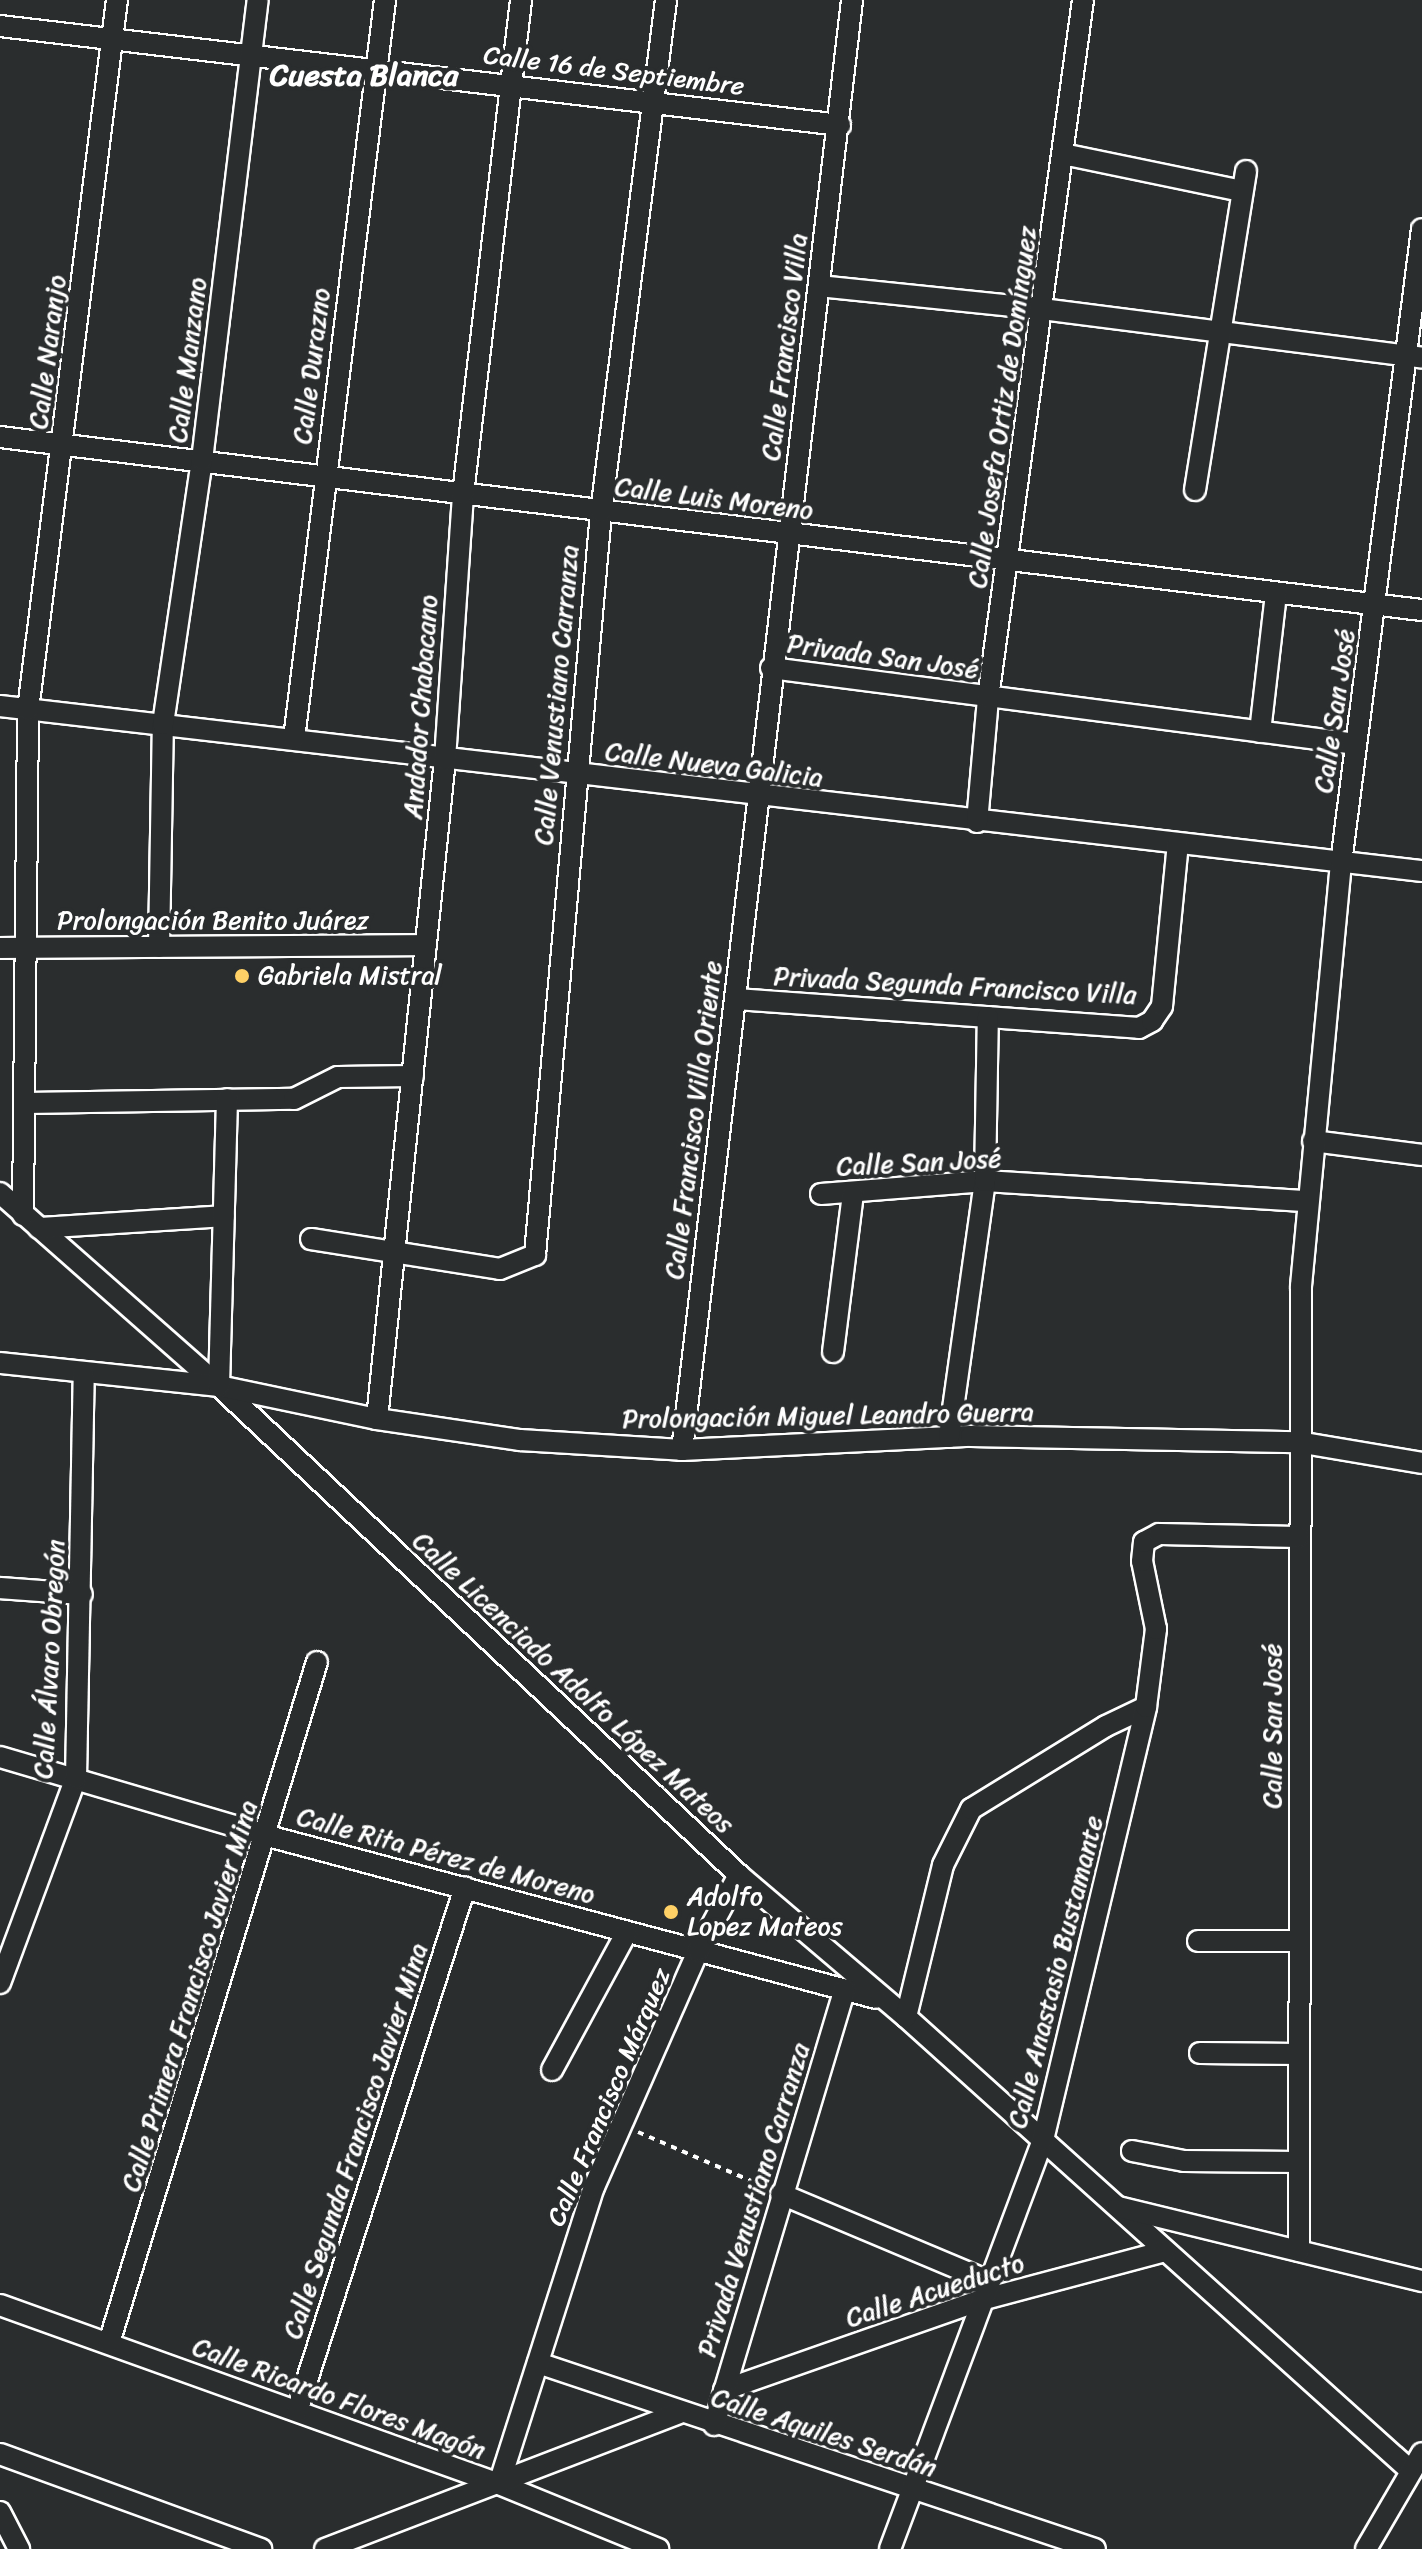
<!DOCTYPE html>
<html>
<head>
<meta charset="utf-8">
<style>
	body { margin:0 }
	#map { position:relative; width:1422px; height:2549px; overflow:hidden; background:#2a2d2e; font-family:Sriracha,sans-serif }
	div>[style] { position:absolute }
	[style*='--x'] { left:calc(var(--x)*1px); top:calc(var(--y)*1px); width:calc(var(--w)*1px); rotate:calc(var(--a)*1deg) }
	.path>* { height:4px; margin-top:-2px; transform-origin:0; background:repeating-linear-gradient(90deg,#fff 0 6px,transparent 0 12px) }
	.roads { filter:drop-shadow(2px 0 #fff) drop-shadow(-2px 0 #fff) drop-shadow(0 2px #fff) drop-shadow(0 -2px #fff) }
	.street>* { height:20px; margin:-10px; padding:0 10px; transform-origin:10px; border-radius:10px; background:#2a2d2e }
	.dots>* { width:22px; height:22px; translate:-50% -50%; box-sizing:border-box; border:4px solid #2a2d2e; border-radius:50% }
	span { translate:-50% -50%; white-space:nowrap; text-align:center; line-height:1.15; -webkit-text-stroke:8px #2a2d2e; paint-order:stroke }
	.street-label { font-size:26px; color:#fff }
	.poi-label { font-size:26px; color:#fff }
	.left { translate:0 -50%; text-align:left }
	.quarter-label { font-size:30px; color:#fff; font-weight:700 }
</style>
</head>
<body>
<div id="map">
	<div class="path">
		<i style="--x:638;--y:2132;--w:138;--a:23.4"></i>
	</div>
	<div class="roads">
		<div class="street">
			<i style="--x:0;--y:26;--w:846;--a:6.72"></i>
			<i style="--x:1063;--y:154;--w:183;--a:11.7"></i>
			<i style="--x:819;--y:286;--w:224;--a:5.9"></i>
			<i style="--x:1042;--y:309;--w:383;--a:7.3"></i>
			<i style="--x:0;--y:437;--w:1432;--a:6.94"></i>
			<i style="--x:1195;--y:490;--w:323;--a:-80.9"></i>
			<i style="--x:771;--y:668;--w:590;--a:7.4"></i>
			<i style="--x:0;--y:706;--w:1432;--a:6.62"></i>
			<i style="--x:1260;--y:732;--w:140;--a:-83.4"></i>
			<i style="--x:294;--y:739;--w:745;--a:-82.98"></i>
			<i style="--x:977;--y:822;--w:124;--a:-84.9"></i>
			<i style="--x:988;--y:698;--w:704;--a:-82.25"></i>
			<i style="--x:159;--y:947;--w:223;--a:-89"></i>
			<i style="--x:163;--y:724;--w:267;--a:-81.6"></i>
			<i style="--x:202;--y:460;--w:463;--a:-83.1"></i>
			<i style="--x:0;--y:948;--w:426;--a:-0.4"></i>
			<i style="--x:736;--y:999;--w:404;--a:4.1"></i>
			<i style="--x:1139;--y:1028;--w:15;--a:-28"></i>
			<i style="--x:1152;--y:1021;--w:18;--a:-56"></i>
			<i style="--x:1162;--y:1006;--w:163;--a:-84.4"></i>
			<i style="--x:26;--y:1103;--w:268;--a:-0.9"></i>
			<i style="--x:294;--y:1099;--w:49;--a:-26.6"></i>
			<i style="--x:338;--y:1077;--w:75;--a:-0.8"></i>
			<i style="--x:1313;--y:1141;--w:110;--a:7.3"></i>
			<i style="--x:0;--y:1193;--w:292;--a:41.4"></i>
			<i style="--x:219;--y:1386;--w:714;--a:43.24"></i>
			<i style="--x:739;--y:1875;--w:219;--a:40.4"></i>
			<i style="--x:906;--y:2017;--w:679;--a:41.96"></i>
			<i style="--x:821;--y:1194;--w:165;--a:-4.5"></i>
			<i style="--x:985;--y:1181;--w:323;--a:3.6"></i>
			<i style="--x:23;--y:1215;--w:505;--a:-89.43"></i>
			<i style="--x:28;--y:710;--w:716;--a:-82.86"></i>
			<i style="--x:39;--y:1228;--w:185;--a:-3.7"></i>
			<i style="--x:311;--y:1239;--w:191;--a:9"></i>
			<i style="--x:500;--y:1269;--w:38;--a:-22"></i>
			<i style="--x:535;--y:1255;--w:746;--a:-84.92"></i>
			<i style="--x:601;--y:512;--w:516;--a:-82.76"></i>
			<i style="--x:833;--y:1352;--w:159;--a:-82.8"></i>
			<i style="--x:0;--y:1363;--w:220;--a:6"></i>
			<i style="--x:219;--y:1386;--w:161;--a:11.8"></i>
			<i style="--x:377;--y:1419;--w:145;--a:8.4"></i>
			<i style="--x:520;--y:1440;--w:162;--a:3.5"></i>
			<i style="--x:682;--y:1450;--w:289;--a:-2.8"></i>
			<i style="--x:971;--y:1436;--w:327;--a:1.1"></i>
			<i style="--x:1298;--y:1442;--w:126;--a:9.6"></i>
			<i style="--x:219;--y:1386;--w:287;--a:-88.4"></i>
			<i style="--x:377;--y:1419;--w:663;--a:-84.12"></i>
			<i style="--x:445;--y:759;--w:266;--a:-86.1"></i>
			<i style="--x:463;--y:494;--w:497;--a:-83.3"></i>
			<i style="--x:949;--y:1437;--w:259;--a:-82"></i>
			<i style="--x:985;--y:1181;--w:164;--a:-89"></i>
			<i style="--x:682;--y:1450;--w:1460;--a:-83.31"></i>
			<i style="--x:0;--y:1588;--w:82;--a:4.2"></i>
			<i style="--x:0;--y:1757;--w:279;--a:16.4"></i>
			<i style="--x:268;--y:1836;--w:629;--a:14.92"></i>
			<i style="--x:1198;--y:1941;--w:101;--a:0"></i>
			<i style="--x:0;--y:1983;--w:219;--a:-69.7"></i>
			<i style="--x:76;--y:1778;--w:404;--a:-88.9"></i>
			<i style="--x:906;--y:2017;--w:156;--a:-76.3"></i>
			<i style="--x:943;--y:1865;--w:63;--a:-63.4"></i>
			<i style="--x:971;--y:1809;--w:158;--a:-31.6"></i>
			<i style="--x:1106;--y:1726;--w:44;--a:-25.4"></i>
			<i style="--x:1200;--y:2053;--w:99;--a:0.6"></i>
			<i style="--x:552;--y:2070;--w:157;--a:-61.5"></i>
			<i style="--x:1132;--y:2151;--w:53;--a:10.9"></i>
			<i style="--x:1184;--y:2161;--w:115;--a:0.5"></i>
			<i style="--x:781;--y:2194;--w:225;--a:22.8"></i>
			<i style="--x:1118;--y:2207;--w:313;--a:13.7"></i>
			<i style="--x:1299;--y:2251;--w:965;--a:-89.88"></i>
			<i style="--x:1301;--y:1286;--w:425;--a:-84.6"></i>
			<i style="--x:1341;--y:863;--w:639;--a:-82.72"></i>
			<i style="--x:0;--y:2305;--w:530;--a:19.73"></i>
			<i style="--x:499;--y:2484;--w:172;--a:22.2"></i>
			<i style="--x:109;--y:2343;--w:712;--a:-73.02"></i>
			<i style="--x:538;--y:2363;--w:587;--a:18.47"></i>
			<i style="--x:724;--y:2390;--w:272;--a:-19.3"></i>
			<i style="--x:981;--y:2300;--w:190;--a:-14.9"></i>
			<i style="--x:297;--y:2411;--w:550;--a:-72.22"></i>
			<i style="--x:714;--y:2425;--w:455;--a:-73.3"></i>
			<i style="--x:0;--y:2454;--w:278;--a:20"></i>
			<i style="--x:499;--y:2484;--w:312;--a:-72.3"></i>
			<i style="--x:594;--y:2187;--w:258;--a:-66.2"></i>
			<i style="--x:698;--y:1951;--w:86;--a:-61.7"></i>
			<i style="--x:0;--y:2512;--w:42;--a:62.8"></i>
			<i style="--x:325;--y:2549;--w:379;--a:-21"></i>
			<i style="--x:890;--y:2549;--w:437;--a:-69.5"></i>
			<i style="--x:1043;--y:2140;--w:445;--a:-76.6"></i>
			<i style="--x:1146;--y:1707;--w:79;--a:-82.7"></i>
			<i style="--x:1156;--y:1629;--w:69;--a:-101.6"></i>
			<i style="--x:1142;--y:1561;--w:19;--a:-84"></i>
			<i style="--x:1144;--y:1542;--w:17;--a:-28"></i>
			<i style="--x:1159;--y:1534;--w:140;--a:1.2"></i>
			<i style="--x:1366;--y:2549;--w:111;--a:-59.7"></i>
		</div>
	</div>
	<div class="dots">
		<i style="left:242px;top:976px;background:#ffd166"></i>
		<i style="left:671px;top:1912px;background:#ffd166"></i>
	</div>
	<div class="street-label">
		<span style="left:614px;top:71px;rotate:7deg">Calle 16 de Septiembre</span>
		<span style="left:785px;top:347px;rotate:-83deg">Calle Francisco Villa</span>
		<span style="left:48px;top:352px;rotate:-83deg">Calle Naranjo</span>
		<span style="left:188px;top:360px;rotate:-83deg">Calle Manzano</span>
		<span style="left:312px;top:366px;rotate:-83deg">Calle Durazno</span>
		<span style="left:1003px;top:407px;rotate:-82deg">Calle Josefa Ortiz de Domínguez</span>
		<span style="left:714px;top:499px;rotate:7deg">Calle Luis Moreno</span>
		<span style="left:883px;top:657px;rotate:8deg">Privada San José</span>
		<span style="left:557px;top:695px;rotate:-85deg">Calle Venustiano Carranza</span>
		<span style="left:421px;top:707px;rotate:-86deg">Andador Chabacano</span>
		<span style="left:1335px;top:711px;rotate:-82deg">Calle San José</span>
		<span style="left:714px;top:765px;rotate:7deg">Calle Nueva Galicia</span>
		<span style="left:213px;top:921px">Prolongación Benito Juárez</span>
		<span style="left:955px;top:986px;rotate:3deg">Privada Segunda Francisco Villa</span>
		<span style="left:694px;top:1120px;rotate:-83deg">Calle Francisco Villa Oriente</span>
		<span style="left:919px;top:1163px;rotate:-3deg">Calle San José</span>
		<span style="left:828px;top:1416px;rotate:-1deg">Prolongación Miguel Leandro Guerra</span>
		<span style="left:50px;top:1659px;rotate:-87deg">Calle Álvaro Obregón</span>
		<span style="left:573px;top:1683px;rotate:43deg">Calle Licenciado Adolfo López Mateos</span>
		<span style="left:1273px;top:1726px;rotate:-90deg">Calle San José</span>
		<span style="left:446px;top:1856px;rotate:15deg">Calle Rita Pérez de Moreno</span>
		<span style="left:1056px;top:1972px;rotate:-76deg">Calle Anastasio Bustamante</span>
		<span style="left:190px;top:1996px;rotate:-73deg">Calle Primera Francisco Javier Mina</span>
		<span style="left:609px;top:2097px;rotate:-67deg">Calle Francisco Márquez</span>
		<span style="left:356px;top:2141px;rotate:-72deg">Calle Segunda Francisco Javier Mina</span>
		<span style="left:754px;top:2200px;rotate:-73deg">Privada Venustiano Carranza</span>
		<span style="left:935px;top:2291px;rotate:-18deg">Calle Acueducto</span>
		<span style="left:339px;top:2399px;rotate:20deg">Calle Ricardo Flores Magón</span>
		<span style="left:824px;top:2433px;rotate:18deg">Calle Aquiles Serdán</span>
	</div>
	<div class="poi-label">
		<span class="left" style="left:258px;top:976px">Gabriela Mistral</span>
		<span class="left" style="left:687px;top:1912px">Adolfo<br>Lopez Mateos</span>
	</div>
	<div class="quarter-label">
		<span style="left:364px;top:75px">Cuesta Blanca</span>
	</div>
</div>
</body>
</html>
